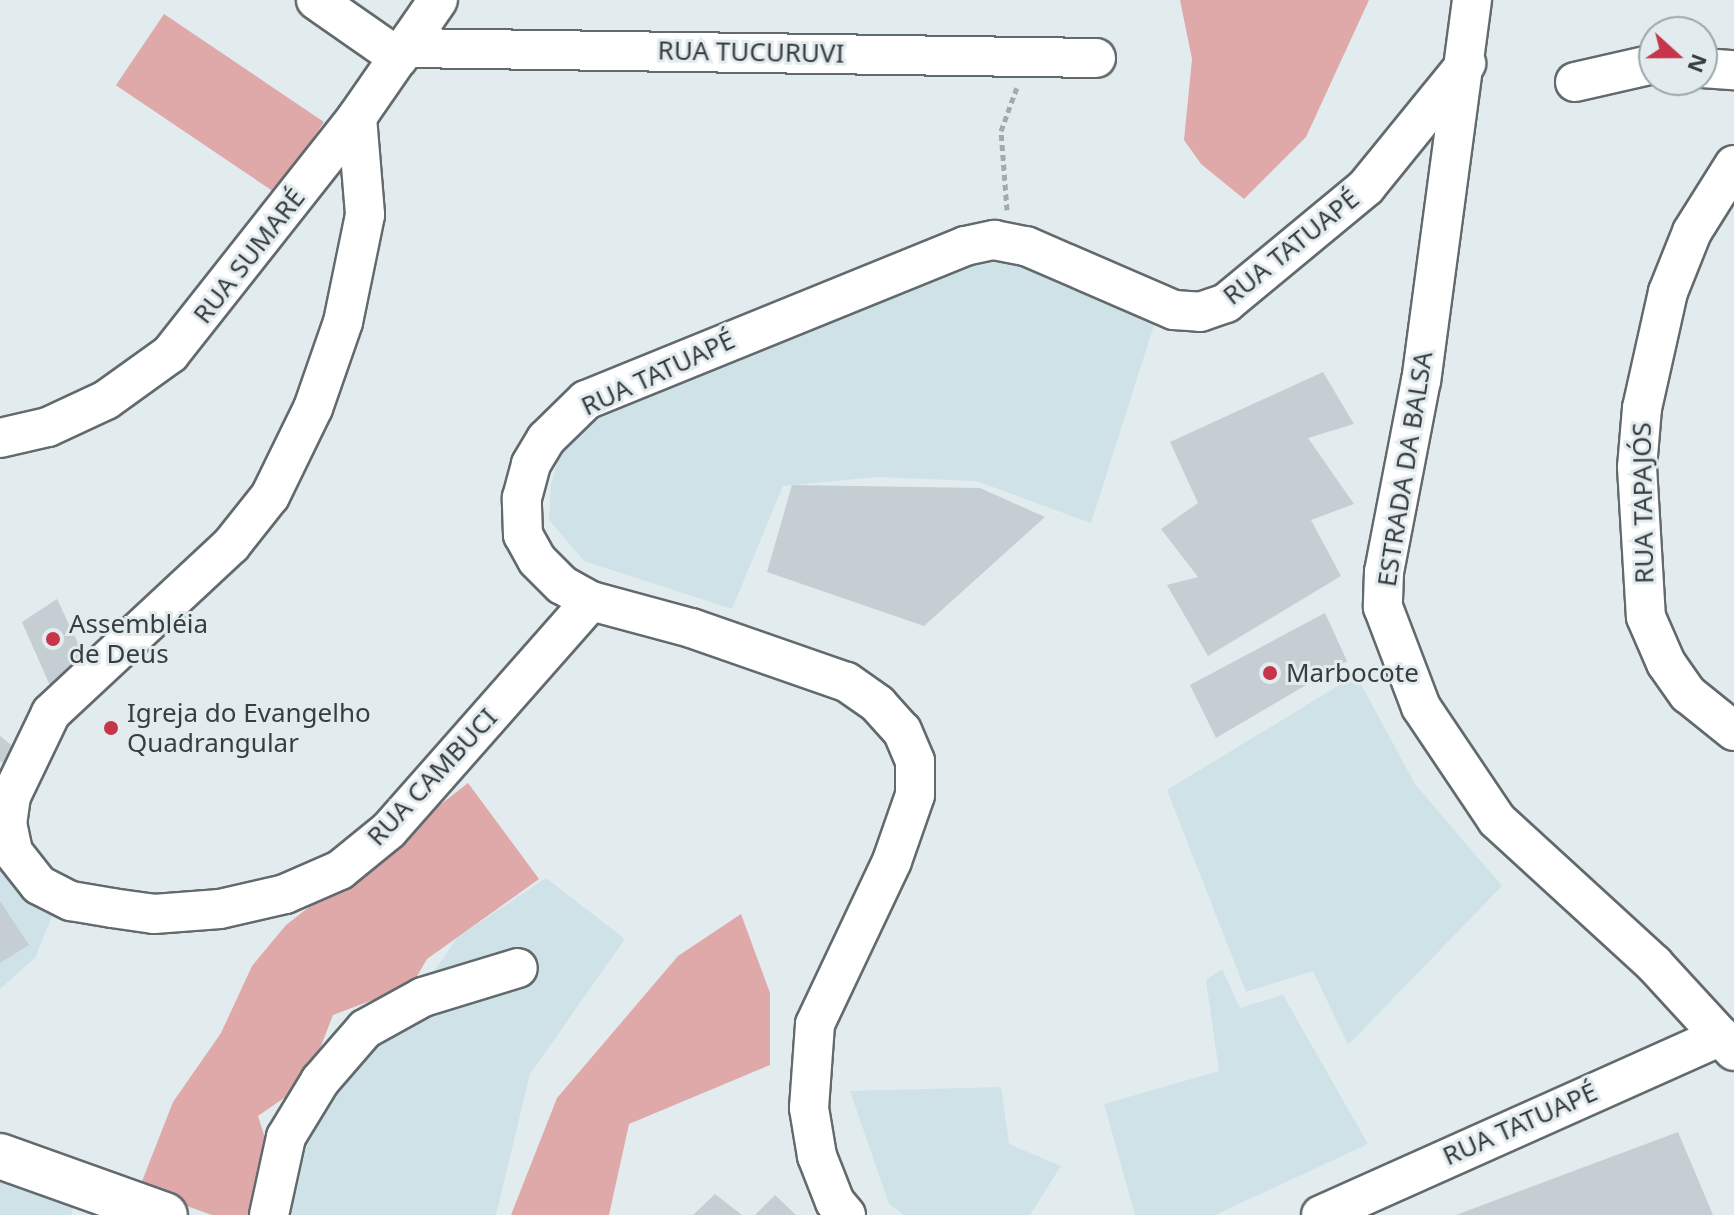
<!DOCTYPE html>
<html>
<head>
<meta charset="utf-8">
<style>
	body { margin:0 }
	#map { position:relative; width:1734px; height:1215px; overflow:hidden; background:#e2ecef; font-family:"Noto Sans",sans-serif }
	div>[style] { position:absolute }
	[style*='--x'] { left:calc(var(--x)*1px); top:calc(var(--y)*1px); width:calc(var(--w)*1px); rotate:calc(var(--a)*1deg) }
	.built>* { inset:0; background:#cfe2e8 }
	.green>* { inset:0; background:#dfa8a9; transform-origin:0 0 }
	.building>* { inset:0; background:#c5ced2 }
	.path>* { height:5px; margin-top:-2.5px; transform-origin:0; background:repeating-linear-gradient(90deg,#a3aaad 0 6px,transparent 0 10px) }
	.roads { filter:drop-shadow(2px 0 #626a6d) drop-shadow(-2px 0 #626a6d) drop-shadow(0 2px #626a6d) drop-shadow(0 -2px #626a6d) }
	.minor>* { height:38px; margin:-19px; padding:0 19px; transform-origin:19px; border-radius:19px; background:#fff }
	.major>* { height:44px; margin:-22px; padding:0 22px; transform-origin:22px; border-radius:22px; background:#fff }
	.dots>* { width:22px; height:22px; translate:-50% -50%; box-sizing:border-box; border:4px solid #e2ecef; border-radius:50% }
	span { translate:-50% -50%; white-space:nowrap; text-align:center; line-height:1.15; -webkit-text-stroke:6px #e2ecef; paint-order:stroke }
	.street-label { font-size:26px; color:#393d3f }
	.poi-label { font-size:26px; color:#393d3f }
	.left { translate:0 -50%; text-align:left }
	.north { position:absolute; left:1638px; top:16px; width:80px; height:80px; box-sizing:border-box; background:#e2ecef; border:2px solid #9ea6a9; border-radius:50%; rotate:111deg; font-size:22px; font-weight:700; line-height:32px; text-align:center; color:#393d3f }
	.north::after { content:''; display:block; margin:auto; width:28px; height:36px; background:#c6354a; clip-path:polygon(50% 0,100% 100%,50% 72%,0 100%) }
</style>
</head>
<body>
<div id="map">
	<div class="built">
		<i style="clip-path:polygon(1014px 260px,1156px 319px,1091px 523px,976px 481px,877px 477px,783px 486px,732px 609px,584px 561px,549px 520px,551px 485px,567px 427px,696px 360px,946px 275px,972px 261px)"></i>
		<i style="clip-path:polygon(1356px 675px,1415px 784px,1502px 886px,1348px 1045px,1313px 971px,1246px 992px,1167px 790px)"></i>
		<i style="clip-path:polygon(0 846px,18px 881px,52px 916px,35px 958px,0 989px)"></i>
		<i style="clip-path:polygon(546px 878px,625px 939px,530px 1074px,496px 1215px,286px 1215px,298px 1100px,432px 974px,458px 937px)"></i>
		<i style="clip-path:polygon(1222px 969px,1240px 1008px,1283px 995px,1368px 1144px,1215px 1215px,1135px 1215px,1104px 1104px,1219px 1071px,1206px 980px)"></i>
		<i style="clip-path:polygon(1001px 1087px,1009px 1144px,1061px 1166px,1030px 1215px,904px 1215px,889px 1204px,850px 1091px)"></i>
		<i style="clip-path:polygon(0 1179px,74px 1206px,71px 1215px,0 1215px)"></i>
	</div>
	<div class="green">
		<i style="clip-path:polygon(1180px 0,1369px 0,1306px 137px,1244px 199px,1201px 164px,1184px 140px,1192px 59px)"></i>
		<i style="left:164px;top:14px;width:193px;height:86px;rotate:34deg"></i>
		<i style="clip-path:polygon(468px 783px,539px 879px,427px 959px,412px 985px,333px 1015px,307px 1082px,258px 1116px,267px 1144px,256px 1187px,262px 1215px,212px 1215px,139px 1189px,173px 1102px,221px 1033px,252px 966px,286px 925px)"></i>
		<i style="clip-path:polygon(741px 914px,770px 993px,770px 1065px,629px 1124px,609px 1215px,511px 1215px,557px 1098px,678px 956px)"></i>
	</div>
	<div class="building">
		<i style="clip-path:polygon(1323px 372px,1354px 424px,1308px 438px,1354px 504px,1311px 520px,1341px 576px,1208px 656px,1167px 585px,1198px 577px,1161px 529px,1198px 503px,1170px 442px)"></i>
		<i style="clip-path:polygon(792px 485px,980px 488px,1045px 517px,924px 626px,767px 572px)"></i>
		<i style="clip-path:polygon(57px 599px,84px 656px,51px 688px,22px 622px)"></i>
		<i style="clip-path:polygon(1325px 613px,1347px 661px,1216px 738px,1190px 685px)"></i>
		<i style="clip-path:polygon(0 736px,15px 748px,3px 763px,0 761px)"></i>
		<i style="clip-path:polygon(0 901px,29px 945px,0 963px)"></i>
		<i style="clip-path:polygon(1678px 1132px,1713px 1215px,1456px 1215px)"></i>
		<i style="clip-path:polygon(715px 1194px,742px 1215px,693px 1215px)"></i>
		<i style="clip-path:polygon(775px 1195px,796px 1215px,755px 1215px)"></i>
	</div>
	<div class="path">
		<i style="--x:1007;--y:210;--w:79;--a:-94.3"></i>
		<i style="--x:1001;--y:131;--w:47;--a:-70"></i>
	</div>
	<div class="roads">
		<div class="minor">
			<i style="--x:316;--y:0;--w:101;--a:34.9"></i>
			<i style="--x:1472;--y:0;--w:383;--a:97.6"></i>
			<i style="--x:1421;--y:380;--w:196;--a:100.9"></i>
			<i style="--x:1384;--y:572;--w:35;--a:92"></i>
			<i style="--x:1383;--y:607;--w:107;--a:69.2"></i>
			<i style="--x:1421;--y:707;--w:136;--a:56.1"></i>
			<i style="--x:1497;--y:820;--w:213;--a:42.5"></i>
			<i style="--x:1654;--y:964;--w:118;--a:47.4"></i>
			<i style="--x:407;--y:48;--w:689;--a:0.83"></i>
			<i style="--x:1702;--y:68;--w:32;--a:4"></i>
			<i style="--x:1575;--y:82;--w:81;--a:-12.8"></i>
			<i style="--x:357;--y:117;--w:98;--a:85.3"></i>
			<i style="--x:365;--y:215;--w:109;--a:101.6"></i>
			<i style="--x:343;--y:322;--w:91;--a:109.2"></i>
			<i style="--x:313;--y:408;--w:98;--a:116"></i>
			<i style="--x:270;--y:496;--w:63;--a:128.5"></i>
			<i style="--x:231;--y:545;--w:246;--a:137"></i>
			<i style="--x:51;--y:713;--w:92;--a:115.7"></i>
			<i style="--x:11;--y:796;--w:27;--a:98"></i>
			<i style="--x:7;--y:823;--w:30;--a:78"></i>
			<i style="--x:13;--y:852;--w:42;--a:51.8"></i>
			<i style="--x:39;--y:885;--w:36;--a:27"></i>
			<i style="--x:71;--y:901;--w:42;--a:9.7"></i>
			<i style="--x:112;--y:908;--w:42;--a:8.1"></i>
			<i style="--x:154;--y:914;--w:66;--a:-4.3"></i>
			<i style="--x:220;--y:909;--w:67;--a:-13"></i>
			<i style="--x:285;--y:894;--w:60;--a:-23.6"></i>
			<i style="--x:340;--y:870;--w:63;--a:-39.2"></i>
			<i style="--x:389;--y:830;--w:305;--a:-48.6"></i>
			<i style="--x:1734;--y:165;--w:79;--a:122.1"></i>
			<i style="--x:1692;--y:232;--w:65;--a:111.8"></i>
			<i style="--x:1668;--y:292;--w:119;--a:102.6"></i>
			<i style="--x:1642;--y:408;--w:59;--a:94.8"></i>
			<i style="--x:1637;--y:467;--w:150;--a:86.6"></i>
			<i style="--x:1646;--y:617;--w:50;--a:66.5"></i>
			<i style="--x:1666;--y:663;--w:38;--a:55"></i>
			<i style="--x:1688;--y:694;--w:59;--a:38.8"></i>
			<i style="--x:0;--y:438;--w:49;--a:-12.9"></i>
			<i style="--x:48;--y:427;--w:64;--a:-25"></i>
			<i style="--x:106;--y:400;--w:79;--a:-35.7"></i>
			<i style="--x:170;--y:354;--w:302;--a:-51.7"></i>
			<i style="--x:357;--y:117;--w:142;--a:-55.3"></i>
			<i style="--x:269;--y:1215;--w:80;--a:-77.7"></i>
			<i style="--x:286;--y:1137;--w:66;--a:-58.7"></i>
			<i style="--x:320;--y:1081;--w:69;--a:-49.1"></i>
			<i style="--x:365;--y:1029;--w:66;--a:-28.9"></i>
			<i style="--x:423;--y:997;--w:99;--a:-17"></i>
			<i style="--x:846;--y:1215;--w:17;--a:-130"></i>
			<i style="--x:835;--y:1202;--w:49;--a:-111.4"></i>
			<i style="--x:817;--y:1156;--w:49;--a:-99.5"></i>
			<i style="--x:809;--y:1108;--w:84;--a:-85.9"></i>
			<i style="--x:815;--y:1024;--w:180;--a:-64.7"></i>
			<i style="--x:892;--y:861;--w:70;--a:-70.8"></i>
			<i style="--x:915;--y:795;--w:34;--a:-90"></i>
			<i style="--x:915;--y:761;--w:33;--a:-113"></i>
			<i style="--x:902;--y:731;--w:36;--a:-132"></i>
			<i style="--x:878;--y:704;--w:39;--a:-145"></i>
			<i style="--x:846;--y:682;--w:164;--a:-160.8"></i>
			<i style="--x:691;--y:628;--w:104;--a:-164.9"></i>
			<i style="--x:591;--y:601;--w:33;--a:-151"></i>
			<i style="--x:562;--y:585;--w:35;--a:-135"></i>
			<i style="--x:537;--y:560;--w:29;--a:-119"></i>
			<i style="--x:523;--y:535;--w:37;--a:-92"></i>
			<i style="--x:522;--y:498;--w:35;--a:-75"></i>
			<i style="--x:531;--y:464;--w:29;--a:-59"></i>
			<i style="--x:546;--y:439;--w:56;--a:-44.3"></i>
			<i style="--x:586;--y:400;--w:409;--a:-22.1"></i>
			<i style="--x:965;--y:246;--w:30;--a:-12"></i>
			<i style="--x:994;--y:240;--w:33;--a:11"></i>
			<i style="--x:1026;--y:246;--w:161;--a:23.4"></i>
			<i style="--x:1174;--y:310;--w:26;--a:4"></i>
			<i style="--x:1200;--y:312;--w:28;--a:-19"></i>
			<i style="--x:1226;--y:303;--w:182;--a:-39.6"></i>
			<i style="--x:1366;--y:187;--w:159;--a:-50.9"></i>
			<i style="--x:1321;--y:1215;--w:438;--a:-24.1"></i>
		</div>
		<div class="major">
			<i style="--x:0;--y:1156;--w:175;--a:19.7"></i>
		</div>
	</div>
	<div class="dots">
		<i style="left:53px;top:639px;background:#c6354a"></i>
		<i style="left:1270px;top:673px;background:#c6354a"></i>
		<i style="left:111px;top:728px;background:#c6354a"></i>
	</div>
	<div class="street-label">
		<span style="left:751px;top:52px;rotate:1deg">RUA TUCURUVI</span>
		<span style="left:1291px;top:247px;rotate:-39deg">RUA TATUAPÉ</span>
		<span style="left:249px;top:256px;rotate:-52deg">RUA SUMARÉ</span>
		<span style="left:658px;top:373px;rotate:-25deg">RUA TATUAPÉ</span>
		<span style="left:1405px;top:469px;rotate:-81deg">ESTRADA DA BALSA</span>
		<span style="left:1643px;top:503px;rotate:-91deg">RUA TAPAJÓS</span>
		<span style="left:432px;top:777px;rotate:-47deg">RUA CAMBUCI</span>
		<span style="left:1520px;top:1124px;rotate:-24deg">RUA TATUAPÉ</span>
	</div>
	<div class="poi-label">
		<span class="left" style="left:69px;top:639px">Assembléia<br>de Deus</span>
		<span class="left" style="left:1286px;top:673px">Marbocote</span>
		<span class="left" style="left:127px;top:728px">Igreja do Evangelho<br>Quadrangular</span>
	</div>
	<div class="north">N</div>
</div>
</body>
</html>
